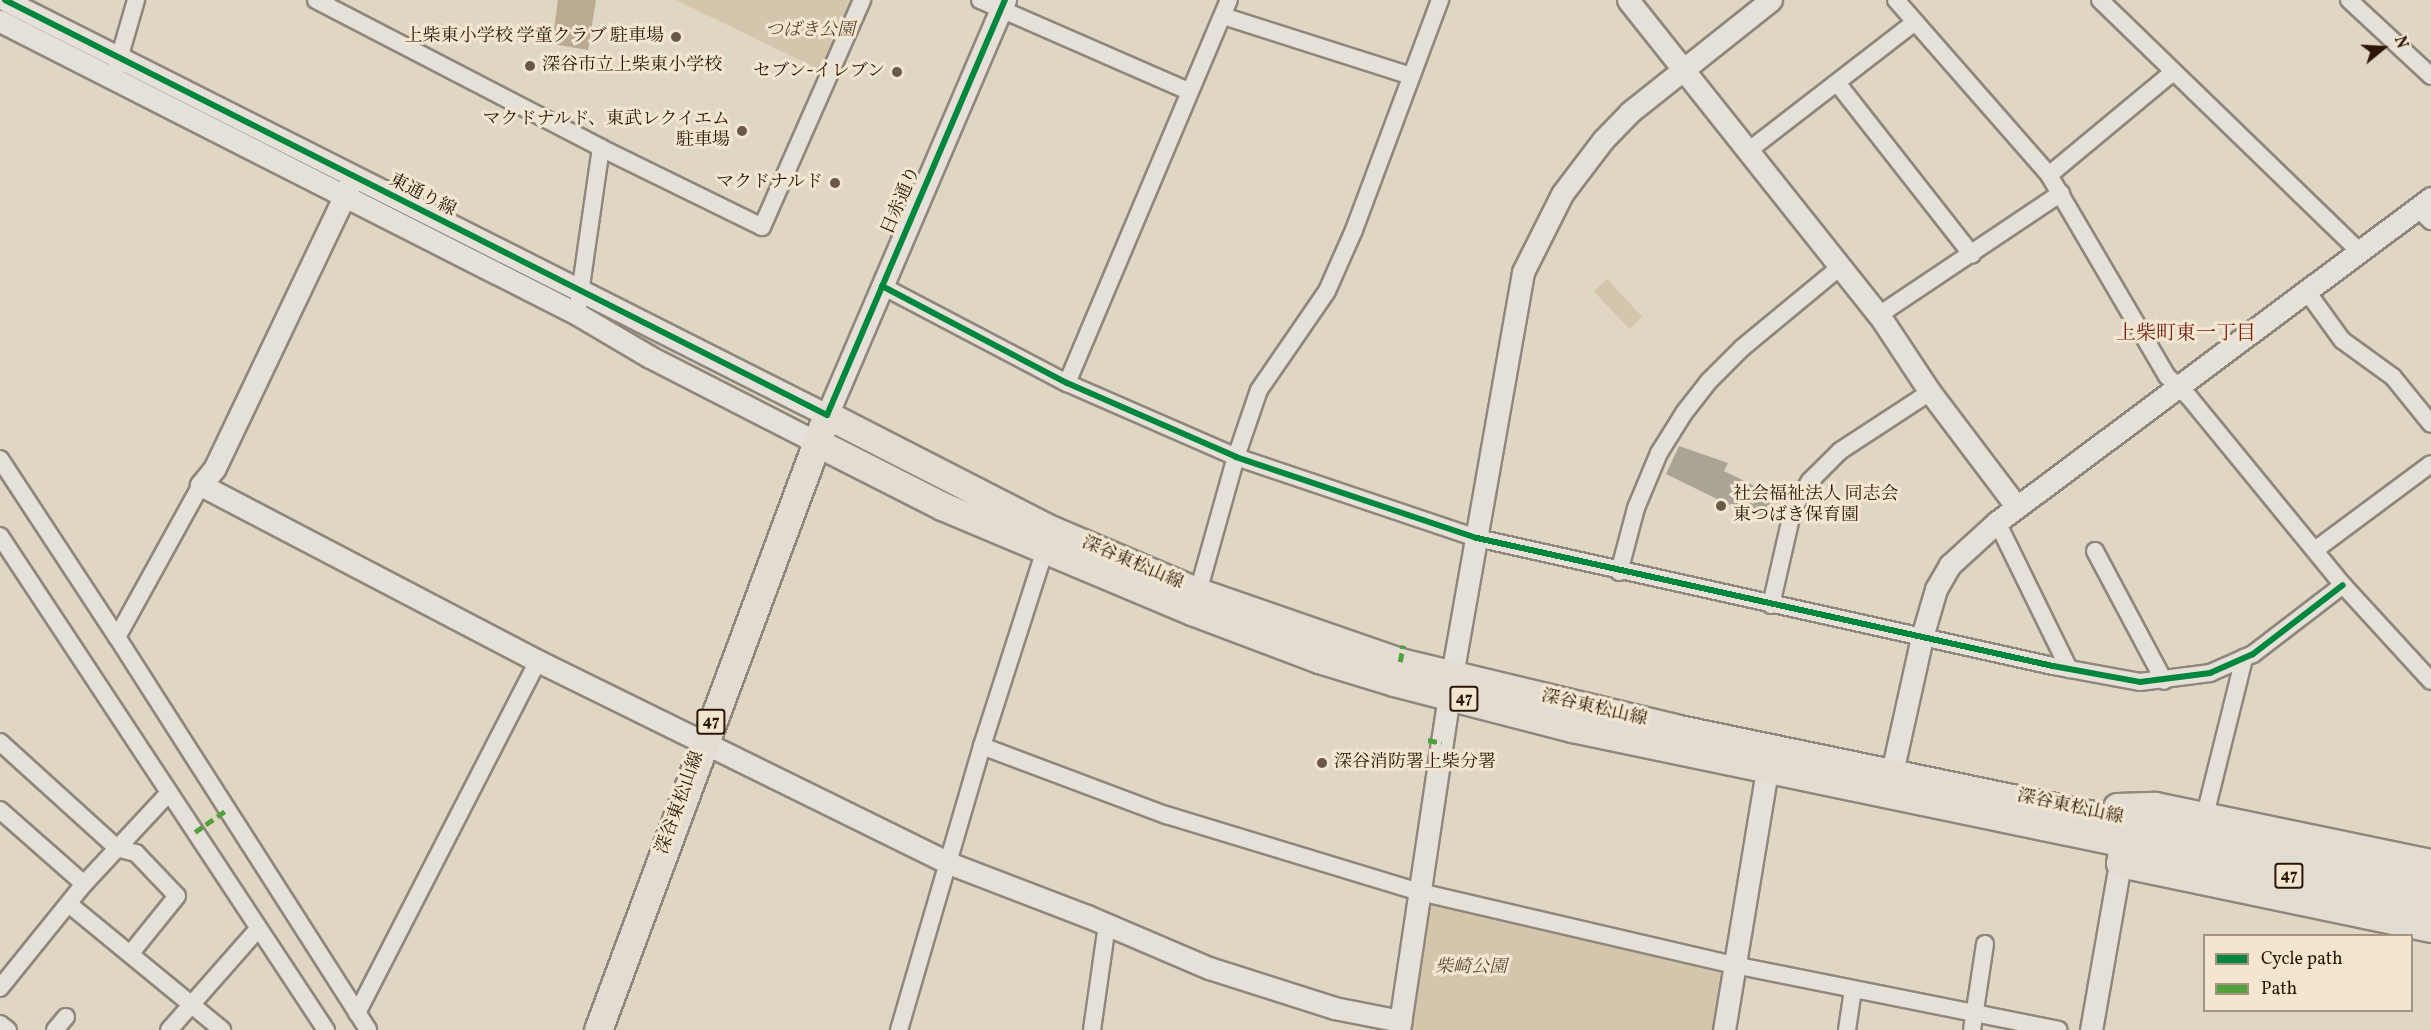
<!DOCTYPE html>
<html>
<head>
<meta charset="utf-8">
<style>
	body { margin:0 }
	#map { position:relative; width:2431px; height:1030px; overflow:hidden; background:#dfd6c4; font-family:Vollkorn,"Noto Serif JP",serif }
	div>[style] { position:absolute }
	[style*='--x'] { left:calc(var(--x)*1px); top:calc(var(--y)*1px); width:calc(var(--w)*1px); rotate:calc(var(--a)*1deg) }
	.green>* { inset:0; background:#d4c6ad; transform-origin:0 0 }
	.water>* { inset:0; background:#baaa91 }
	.building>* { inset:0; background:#aba396 }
	.roads { filter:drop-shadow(2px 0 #8f877b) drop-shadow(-2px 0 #8f877b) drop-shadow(0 2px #8f877b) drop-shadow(0 -2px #8f877b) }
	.minor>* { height:16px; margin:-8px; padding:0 8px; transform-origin:8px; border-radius:8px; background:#e6e1d8 }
	.tertiary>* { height:21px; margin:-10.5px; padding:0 10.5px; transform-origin:10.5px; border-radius:10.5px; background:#e6e1d8 }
	.primary>* { height:27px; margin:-13.5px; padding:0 13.5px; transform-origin:13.5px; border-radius:13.5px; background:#e2dcd2 }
	.quiet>* { height:4.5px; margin-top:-2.25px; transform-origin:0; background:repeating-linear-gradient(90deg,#52a13d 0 9px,transparent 0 13.5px) }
	.cycleway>* { height:6px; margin:-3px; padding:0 3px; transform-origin:3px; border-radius:3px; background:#00873e }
	.dots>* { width:16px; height:16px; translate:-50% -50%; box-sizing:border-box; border:3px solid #f2e6d1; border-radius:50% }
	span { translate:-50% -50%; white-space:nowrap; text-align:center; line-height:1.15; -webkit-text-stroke:6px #f2e6d1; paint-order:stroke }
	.shield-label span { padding:2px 4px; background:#f2e6d1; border:2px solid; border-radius:4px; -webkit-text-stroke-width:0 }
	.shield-label { font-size:16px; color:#2d1605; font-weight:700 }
	.park-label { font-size:18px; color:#5c4732; font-style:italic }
	.poi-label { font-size:18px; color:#2d1605 }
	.right { translate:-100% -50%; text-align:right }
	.left { translate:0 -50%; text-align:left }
	.street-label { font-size:18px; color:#2d1605 }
	.neighbourhood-label { font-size:20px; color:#7a1f14 }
	.legend { position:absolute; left:2203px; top:934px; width:210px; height:78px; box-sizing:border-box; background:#f2e6d1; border:2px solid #a3937f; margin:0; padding:8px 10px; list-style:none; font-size:18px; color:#2d1605 }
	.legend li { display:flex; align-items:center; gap:12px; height:30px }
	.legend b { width:30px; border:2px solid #a3937f }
	.north { position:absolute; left:2353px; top:18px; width:60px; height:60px; -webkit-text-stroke:4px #f2e6d1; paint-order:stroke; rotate:72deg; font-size:16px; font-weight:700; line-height:24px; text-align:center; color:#2d1605 }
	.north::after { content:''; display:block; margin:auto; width:21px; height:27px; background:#2d1605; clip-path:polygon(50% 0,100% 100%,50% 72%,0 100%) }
</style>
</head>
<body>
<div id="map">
	<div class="green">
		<i style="clip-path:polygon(676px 0,858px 0,826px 73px)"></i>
		<i style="left:1607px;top:279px;width:52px;height:18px;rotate:47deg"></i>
		<i style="clip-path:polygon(1420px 892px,1734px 965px,1724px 1030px,1399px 1030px)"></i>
	</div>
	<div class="water">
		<i style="clip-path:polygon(558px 0,596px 0,588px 50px,552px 44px)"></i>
	</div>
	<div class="building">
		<i style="clip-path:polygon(1679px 446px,1728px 463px,1724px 471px,1775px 496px,1762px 521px,1666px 474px)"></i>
	</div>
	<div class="roads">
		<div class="minor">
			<i style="--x:316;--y:0;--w:321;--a:27.4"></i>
			<i style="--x:601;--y:148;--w:179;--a:26.1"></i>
			<i style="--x:762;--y:227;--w:248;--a:-66.2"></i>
			<i style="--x:980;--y:0;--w:227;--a:23.6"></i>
			<i style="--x:1896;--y:0;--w:232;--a:48.8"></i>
			<i style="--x:2049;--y:175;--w:233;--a:59.6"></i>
			<i style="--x:2167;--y:376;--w:30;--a:44"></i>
			<i style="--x:2189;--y:397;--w:243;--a:50.7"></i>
			<i style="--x:2343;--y:585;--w:130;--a:47.5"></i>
			<i style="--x:2100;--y:0;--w:362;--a:44.1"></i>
			<i style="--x:2349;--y:0;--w:112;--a:42.8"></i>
			<i style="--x:1223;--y:16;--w:197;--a:17.7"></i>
			<i style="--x:116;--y:69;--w:72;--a:-73.8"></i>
			<i style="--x:1838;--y:84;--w:217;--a:51.9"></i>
			<i style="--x:1748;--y:151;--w:211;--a:-37.7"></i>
			<i style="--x:2049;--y:175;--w:161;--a:-39.7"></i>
			<i style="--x:2418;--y:209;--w:18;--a:43"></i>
			<i style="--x:882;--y:286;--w:209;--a:27.7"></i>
			<i style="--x:1067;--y:383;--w:184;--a:23.6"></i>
			<i style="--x:1236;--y:457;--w:254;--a:18.6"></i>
			<i style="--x:1477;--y:538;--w:590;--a:12.53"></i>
			<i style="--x:2053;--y:666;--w:88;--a:10.4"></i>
			<i style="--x:2140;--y:682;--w:71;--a:-7.3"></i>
			<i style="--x:2210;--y:673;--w:47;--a:-23.8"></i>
			<i style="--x:2253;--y:654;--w:113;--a:-37.5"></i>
			<i style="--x:2308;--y:293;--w:58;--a:54.1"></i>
			<i style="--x:2342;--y:340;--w:63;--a:36"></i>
			<i style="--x:2393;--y:377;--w:60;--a:51"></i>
			<i style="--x:577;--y:314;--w:168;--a:-81.8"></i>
			<i style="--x:1879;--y:315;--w:219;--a:-33.8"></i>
			<i style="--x:1067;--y:383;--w:416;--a:-67.1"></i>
			<i style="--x:0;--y:459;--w:213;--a:56.7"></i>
			<i style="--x:201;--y:485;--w:174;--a:118.9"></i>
			<i style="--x:117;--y:637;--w:466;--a:57.4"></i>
			<i style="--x:1997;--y:522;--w:164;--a:63.9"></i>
			<i style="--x:0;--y:536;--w:592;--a:56.58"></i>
			<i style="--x:2315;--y:550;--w:144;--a:-36.6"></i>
			<i style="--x:2095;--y:551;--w:147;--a:62"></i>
			<i style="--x:1619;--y:572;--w:66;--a:-75.1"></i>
			<i style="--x:1636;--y:508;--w:60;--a:-67.3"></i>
			<i style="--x:1659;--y:453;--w:47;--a:-58"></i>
			<i style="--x:1684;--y:413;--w:39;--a:-52"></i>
			<i style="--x:1708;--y:382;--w:48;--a:-45"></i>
			<i style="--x:1742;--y:348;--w:127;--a:-39.6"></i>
			<i style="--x:1196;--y:599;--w:148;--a:-74.3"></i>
			<i style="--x:1236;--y:457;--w:71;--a:-71.1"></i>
			<i style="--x:1259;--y:390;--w:120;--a:-55.5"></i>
			<i style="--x:1327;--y:291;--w:67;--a:-66.1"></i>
			<i style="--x:1354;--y:230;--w:246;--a:-69.5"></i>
			<i style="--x:1771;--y:605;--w:98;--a:-77.1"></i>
			<i style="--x:1793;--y:509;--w:33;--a:-59"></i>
			<i style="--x:1810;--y:481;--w:42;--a:-45"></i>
			<i style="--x:1840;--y:451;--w:108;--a:-33.2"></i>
			<i style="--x:0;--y:742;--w:158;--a:42.2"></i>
			<i style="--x:117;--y:848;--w:20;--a:15"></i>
			<i style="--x:136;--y:853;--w:59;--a:46.4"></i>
			<i style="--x:177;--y:896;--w:73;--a:128.9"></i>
			<i style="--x:982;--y:746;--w:197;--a:20.6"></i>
			<i style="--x:1166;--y:815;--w:265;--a:16.9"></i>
			<i style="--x:1420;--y:892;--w:322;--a:13.1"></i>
			<i style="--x:1734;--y:965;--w:331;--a:11.3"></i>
			<i style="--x:0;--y:810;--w:112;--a:41.4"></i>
			<i style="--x:2205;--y:815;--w:162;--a:-76"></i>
			<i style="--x:70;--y:905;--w:197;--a:39.4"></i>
			<i style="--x:0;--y:988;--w:134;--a:-51.1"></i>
			<i style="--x:84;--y:884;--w:125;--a:-47"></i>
			<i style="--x:357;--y:1013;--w:396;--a:-62.8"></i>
			<i style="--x:0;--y:1024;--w:10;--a:37"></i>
			<i style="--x:55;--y:1030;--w:17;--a:-50"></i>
			<i style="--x:169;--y:1030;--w:135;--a:-48.6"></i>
			<i style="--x:899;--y:1030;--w:296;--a:-73.7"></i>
			<i style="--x:982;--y:746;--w:213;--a:-72.2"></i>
			<i style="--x:1092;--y:1030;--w:106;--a:-81.9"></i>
			<i style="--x:1847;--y:1030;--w:40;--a:-81.5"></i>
			<i style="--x:1972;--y:1030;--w:87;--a:-81.4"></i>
		</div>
		<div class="tertiary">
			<i style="--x:5;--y:0;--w:921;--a:26.79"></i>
			<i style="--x:827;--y:415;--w:452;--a:-66.8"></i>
			<i style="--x:1628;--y:0;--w:403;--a:51.5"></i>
			<i style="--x:1879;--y:315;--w:92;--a:56.5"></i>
			<i style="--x:1930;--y:392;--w:144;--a:52.9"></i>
			<i style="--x:0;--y:21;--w:647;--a:26.92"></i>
			<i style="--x:577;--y:314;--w:85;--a:30.5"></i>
			<i style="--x:650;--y:357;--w:186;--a:27.1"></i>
			<i style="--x:353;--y:178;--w:322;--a:115.5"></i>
			<i style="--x:214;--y:469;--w:21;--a:129"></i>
			<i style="--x:201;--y:485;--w:380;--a:27.6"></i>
			<i style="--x:538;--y:661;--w:455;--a:26.2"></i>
			<i style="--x:946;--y:862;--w:151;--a:21"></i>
			<i style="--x:1087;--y:916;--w:133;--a:23.1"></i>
			<i style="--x:1209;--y:968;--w:131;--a:17.7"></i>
			<i style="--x:1334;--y:1008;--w:68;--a:11"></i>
			<i style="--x:1889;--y:786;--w:153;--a:-77.5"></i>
			<i style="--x:1922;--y:637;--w:50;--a:-73.7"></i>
			<i style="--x:1936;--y:589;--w:28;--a:-60"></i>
			<i style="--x:1950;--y:565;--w:64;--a:-42.5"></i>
			<i style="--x:1997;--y:522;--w:542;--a:-36.74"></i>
			<i style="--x:1399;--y:1030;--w:359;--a:-81.5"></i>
			<i style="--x:1452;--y:675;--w:409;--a:-80"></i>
			<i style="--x:1523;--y:272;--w:87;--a:-63.4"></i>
			<i style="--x:1562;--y:194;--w:68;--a:-52.8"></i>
			<i style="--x:1603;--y:140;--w:39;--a:-46"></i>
			<i style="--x:1630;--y:112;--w:180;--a:-38.5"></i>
			<i style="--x:1724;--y:1030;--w:281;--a:-80.6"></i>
			<i style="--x:2091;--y:1030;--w:169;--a:-80.1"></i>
		</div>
		<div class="primary">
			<i style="--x:816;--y:442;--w:141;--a:26.9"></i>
			<i style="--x:942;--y:506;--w:271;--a:22.8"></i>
			<i style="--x:1192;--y:611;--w:136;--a:20.7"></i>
			<i style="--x:1319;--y:659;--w:78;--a:17"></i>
			<i style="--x:1394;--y:682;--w:184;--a:14.5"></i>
			<i style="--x:1572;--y:728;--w:877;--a:11.77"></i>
			<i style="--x:2117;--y:807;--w:38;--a:-2"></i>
			<i style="--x:2155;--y:806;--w:282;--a:11.7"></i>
			<i style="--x:2124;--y:841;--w:22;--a:100"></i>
			<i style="--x:2120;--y:863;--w:318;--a:11.8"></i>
			<i style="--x:598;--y:1030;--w:656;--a:-69.58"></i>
			<i style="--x:827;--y:415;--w:253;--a:27.1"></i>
			<i style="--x:1052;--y:530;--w:159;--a:23"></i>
			<i style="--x:1198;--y:592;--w:214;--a:19.1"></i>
			<i style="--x:1400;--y:662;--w:282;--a:13.5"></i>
			<i style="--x:1674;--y:728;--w:773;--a:11.72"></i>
		</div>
	</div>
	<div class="quiet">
		<i style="--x:1400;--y:662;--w:17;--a:-80"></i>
		<i style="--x:1428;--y:740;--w:14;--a:12"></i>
		<i style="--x:195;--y:832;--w:40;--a:-34.9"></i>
	</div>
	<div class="cycleway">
		<i style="--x:5;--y:0;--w:921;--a:26.79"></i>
		<i style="--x:827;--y:415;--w:452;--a:-66.8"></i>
		<i style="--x:882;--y:286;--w:209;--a:27.7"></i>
		<i style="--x:1067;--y:383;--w:184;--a:23.6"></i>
		<i style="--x:1236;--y:457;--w:254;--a:18.6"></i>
		<i style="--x:1477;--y:538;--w:590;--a:12.53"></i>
		<i style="--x:2053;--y:666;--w:88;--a:10.4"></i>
		<i style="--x:2140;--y:682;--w:71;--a:-7.3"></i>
		<i style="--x:2210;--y:673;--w:47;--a:-23.8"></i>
		<i style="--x:2253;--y:654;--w:113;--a:-37.5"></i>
	</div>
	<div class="dots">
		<i style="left:676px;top:37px;background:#6b5948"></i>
		<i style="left:530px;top:66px;background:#6b5948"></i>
		<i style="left:897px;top:72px;background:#6b5948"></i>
		<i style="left:742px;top:131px;background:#6b5948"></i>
		<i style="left:835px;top:183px;background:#6b5948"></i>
		<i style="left:1721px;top:506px;background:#6b5948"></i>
		<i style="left:1322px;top:763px;background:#6b5948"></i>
	</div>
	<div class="shield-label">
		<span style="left:1464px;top:699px">47</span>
		<span style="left:711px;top:722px">47</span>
		<span style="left:2289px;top:876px">47</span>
	</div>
	<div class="park-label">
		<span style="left:810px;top:31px">つばき公園</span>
		<span style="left:1471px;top:968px">柴崎公園</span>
	</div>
	<div class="poi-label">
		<span class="right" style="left:664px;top:37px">上柴東小学校 学童クラブ 駐車場</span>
		<span class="left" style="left:542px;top:66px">深谷市立上柴東小学校</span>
		<span class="right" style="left:885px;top:72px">セブン-イレブン</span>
		<span class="right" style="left:730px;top:131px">マクドナルド、東武レクイエム<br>駐車場</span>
		<span class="right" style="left:823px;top:183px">マクドナルド</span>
		<span class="left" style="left:1733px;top:506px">社会福祉法人 同志会<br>東つばき保育園</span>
		<span class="left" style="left:1334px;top:763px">深谷消防署上柴分署</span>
	</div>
	<div class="street-label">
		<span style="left:422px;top:196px;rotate:27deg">東通り線</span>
		<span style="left:902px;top:201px;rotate:-67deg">日赤通り</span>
		<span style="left:1132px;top:564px;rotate:23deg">深谷東松山線</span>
		<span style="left:1594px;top:709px;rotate:13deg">深谷東松山線</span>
		<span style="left:681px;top:803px;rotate:-70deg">深谷東松山線</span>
		<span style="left:2070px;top:808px;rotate:12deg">深谷東松山線</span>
	</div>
	<div class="neighbourhood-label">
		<span style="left:2186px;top:334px">上柴町東一丁目</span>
	</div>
	<ul class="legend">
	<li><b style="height:8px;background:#00873e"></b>Cycle path</li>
	<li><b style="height:8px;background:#52a13d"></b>Path</li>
	</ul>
	<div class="north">N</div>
</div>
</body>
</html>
